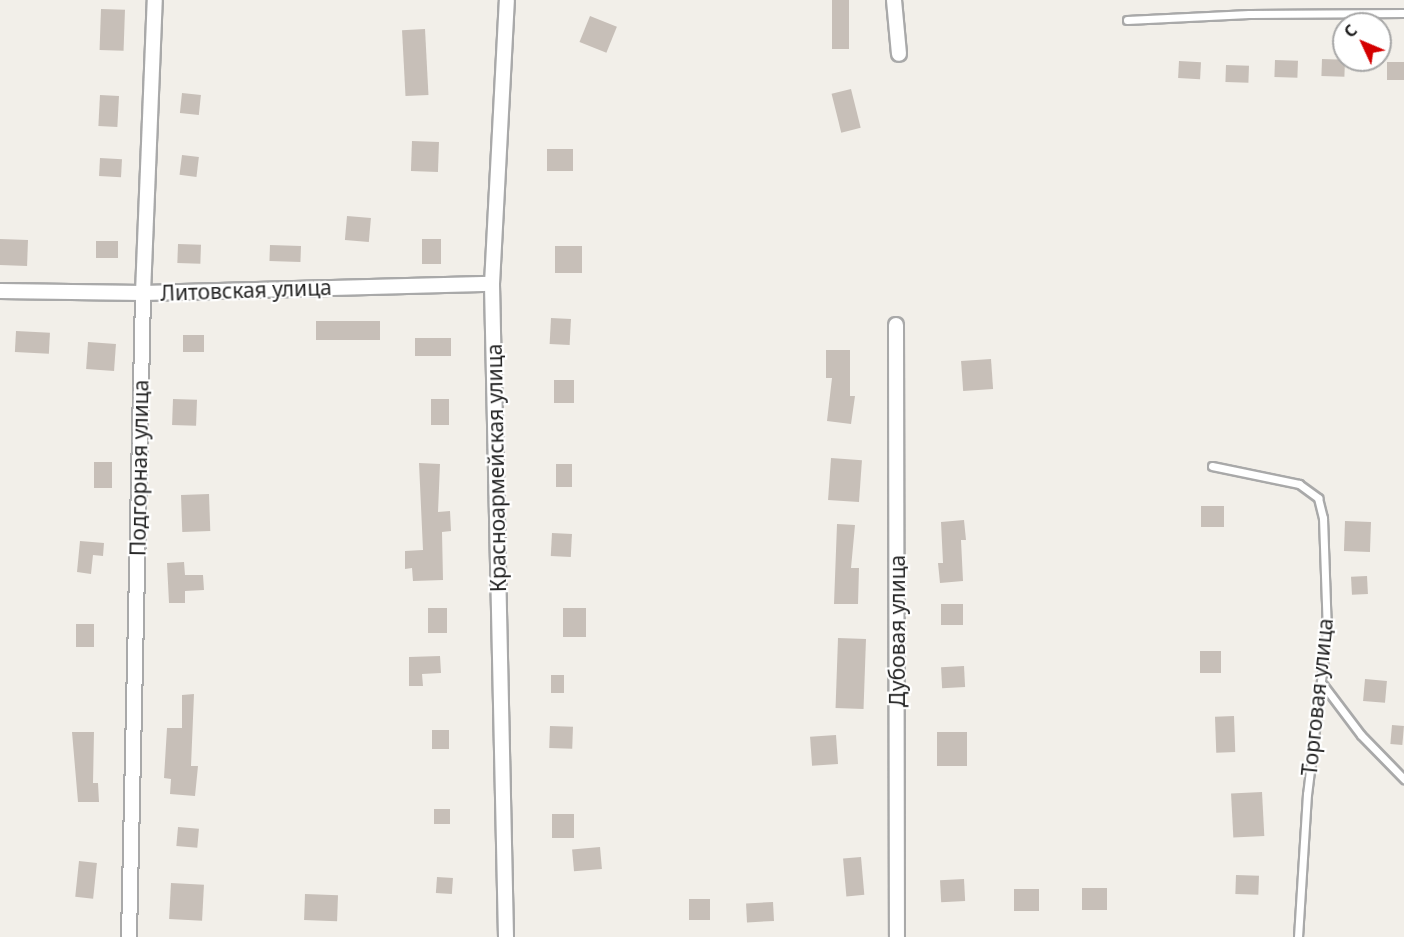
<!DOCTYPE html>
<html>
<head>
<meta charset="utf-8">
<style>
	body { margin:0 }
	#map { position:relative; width:1404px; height:937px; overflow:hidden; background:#f2efe9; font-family:"Noto Sans",sans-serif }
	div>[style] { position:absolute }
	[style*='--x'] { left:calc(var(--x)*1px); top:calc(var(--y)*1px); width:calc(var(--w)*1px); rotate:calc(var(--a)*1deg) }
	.building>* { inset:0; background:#c7bfb8; transform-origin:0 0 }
	.roads { filter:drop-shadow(2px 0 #a9a9a9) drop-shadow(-2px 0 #a9a9a9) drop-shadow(0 2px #a9a9a9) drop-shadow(0 -2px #a9a9a9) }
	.service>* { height:7px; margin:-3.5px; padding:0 3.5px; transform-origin:3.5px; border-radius:3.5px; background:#fff }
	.minor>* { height:14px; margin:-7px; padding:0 7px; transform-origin:7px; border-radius:7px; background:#fff }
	span { translate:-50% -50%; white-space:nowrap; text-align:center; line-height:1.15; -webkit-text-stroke:4.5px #fff; paint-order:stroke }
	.street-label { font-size:21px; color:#222 }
	.north { position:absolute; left:1332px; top:12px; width:60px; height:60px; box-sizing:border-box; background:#fff; border:2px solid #a7a7a7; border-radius:50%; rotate:314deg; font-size:16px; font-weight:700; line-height:24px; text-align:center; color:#222 }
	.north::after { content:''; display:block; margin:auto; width:21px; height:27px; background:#d40000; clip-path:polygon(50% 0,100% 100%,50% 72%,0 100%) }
</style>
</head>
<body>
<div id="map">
	<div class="building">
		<i style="left:832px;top:0;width:17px;height:49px"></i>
		<i style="left:101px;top:9px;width:24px;height:41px;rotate:2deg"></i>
		<i style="left:590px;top:16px;width:29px;height:28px;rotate:22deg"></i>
		<i style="left:425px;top:29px;width:66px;height:23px;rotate:87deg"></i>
		<i style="left:1322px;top:59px;width:23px;height:17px;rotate:2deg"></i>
		<i style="left:1275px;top:60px;width:23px;height:17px;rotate:2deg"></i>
		<i style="left:1179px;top:61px;width:22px;height:17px;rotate:3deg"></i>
		<i style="left:1387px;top:62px;width:17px;height:18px"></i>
		<i style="left:1226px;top:65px;width:23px;height:17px;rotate:2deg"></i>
		<i style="left:851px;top:89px;width:40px;height:20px;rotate:76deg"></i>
		<i style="left:182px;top:93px;width:19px;height:20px;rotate:6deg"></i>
		<i style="left:100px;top:95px;width:19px;height:31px;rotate:3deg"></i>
		<i style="left:412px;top:141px;width:27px;height:30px;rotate:2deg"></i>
		<i style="left:573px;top:149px;width:22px;height:26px;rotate:90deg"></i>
		<i style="left:182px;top:155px;width:17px;height:20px;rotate:7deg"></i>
		<i style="left:100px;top:158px;width:22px;height:18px;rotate:3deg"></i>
		<i style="left:347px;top:216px;width:24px;height:24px;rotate:5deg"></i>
		<i style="left:0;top:239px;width:28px;height:26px;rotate:2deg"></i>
		<i style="left:422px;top:239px;width:19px;height:25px"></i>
		<i style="left:96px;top:241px;width:22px;height:17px"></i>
		<i style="left:178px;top:244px;width:23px;height:19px;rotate:2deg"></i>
		<i style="left:270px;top:245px;width:31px;height:16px;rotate:2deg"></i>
		<i style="left:555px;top:246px;width:27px;height:27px"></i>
		<i style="left:551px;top:318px;width:20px;height:26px;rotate:3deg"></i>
		<i style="left:380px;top:321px;width:19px;height:64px;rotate:90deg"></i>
		<i style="left:16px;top:331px;width:34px;height:21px;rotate:3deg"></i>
		<i style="left:204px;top:335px;width:17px;height:21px;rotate:90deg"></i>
		<i style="left:415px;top:338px;width:36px;height:18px"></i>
		<i style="left:88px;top:342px;width:28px;height:27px;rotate:4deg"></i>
		<i style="clip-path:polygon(826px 350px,850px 350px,850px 396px,855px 396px,851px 424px,827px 421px,832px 378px,826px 378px)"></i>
		<i style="left:991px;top:359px;width:30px;height:30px;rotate:86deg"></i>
		<i style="left:554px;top:380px;width:20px;height:23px"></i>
		<i style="left:173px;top:399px;width:24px;height:26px;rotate:2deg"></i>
		<i style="left:431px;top:399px;width:18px;height:26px"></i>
		<i style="left:831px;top:458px;width:31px;height:42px;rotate:4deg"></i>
		<i style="left:94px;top:462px;width:18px;height:26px"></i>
		<i style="clip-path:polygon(419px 463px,440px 464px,438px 512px,450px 511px,451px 531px,442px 532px,443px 580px,413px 581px,412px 568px,405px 569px,405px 551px,423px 550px)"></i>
		<i style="left:556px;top:464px;width:16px;height:23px"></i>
		<i style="left:209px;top:494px;width:37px;height:28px;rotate:88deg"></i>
		<i style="left:1201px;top:506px;width:23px;height:21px"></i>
		<i style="clip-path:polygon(964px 520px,966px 540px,961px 540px,963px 581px,940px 583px,938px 563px,943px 563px,941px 522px)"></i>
		<i style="left:1345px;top:521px;width:26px;height:30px;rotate:2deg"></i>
		<i style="clip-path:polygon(837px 524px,855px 525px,851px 568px,859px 568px,858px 604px,834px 604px)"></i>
		<i style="left:552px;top:533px;width:20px;height:23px;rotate:3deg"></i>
		<i style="clip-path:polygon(80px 541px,104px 543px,103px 556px,93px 555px,91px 574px,77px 572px)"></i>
		<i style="clip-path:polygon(184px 562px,185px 575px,203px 575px,204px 590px,185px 591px,185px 603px,169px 603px,167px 563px)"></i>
		<i style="left:1367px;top:576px;width:18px;height:16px;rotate:87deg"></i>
		<i style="left:963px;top:604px;width:21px;height:22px;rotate:90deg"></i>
		<i style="left:428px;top:608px;width:19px;height:25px"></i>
		<i style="left:563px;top:608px;width:23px;height:29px"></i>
		<i style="left:76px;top:624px;width:18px;height:23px"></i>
		<i style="left:838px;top:638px;width:28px;height:70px;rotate:2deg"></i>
		<i style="left:1200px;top:651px;width:21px;height:22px"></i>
		<i style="clip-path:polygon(440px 656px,441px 673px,422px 674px,423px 686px,409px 686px,409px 657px)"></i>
		<i style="left:964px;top:666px;width:21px;height:23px;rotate:87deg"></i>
		<i style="left:551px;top:675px;width:13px;height:18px"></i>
		<i style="left:1365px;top:679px;width:22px;height:22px;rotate:5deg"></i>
		<i style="clip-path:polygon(194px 694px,191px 766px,198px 766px,195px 796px,170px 794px,171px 779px,164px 778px,167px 728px,182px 728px,182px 695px)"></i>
		<i style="left:1234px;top:716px;width:36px;height:19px;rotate:88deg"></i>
		<i style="left:1392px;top:725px;width:12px;height:19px;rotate:5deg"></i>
		<i style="left:550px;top:726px;width:23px;height:22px;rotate:2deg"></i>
		<i style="left:432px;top:730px;width:17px;height:19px"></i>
		<i style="clip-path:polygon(72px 732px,94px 732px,93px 783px,98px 783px,99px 802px,78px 802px)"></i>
		<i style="left:937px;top:732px;width:30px;height:34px"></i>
		<i style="left:836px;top:735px;width:29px;height:26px;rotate:86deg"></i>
		<i style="left:1262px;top:792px;width:44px;height:31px;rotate:87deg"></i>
		<i style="left:434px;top:809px;width:16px;height:15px"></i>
		<i style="left:574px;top:814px;width:24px;height:22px;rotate:90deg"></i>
		<i style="left:178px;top:827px;width:21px;height:19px;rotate:5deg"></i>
		<i style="left:600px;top:847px;width:22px;height:28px;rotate:85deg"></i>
		<i style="left:861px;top:857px;width:38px;height:18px;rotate:85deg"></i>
		<i style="left:79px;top:861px;width:18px;height:36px;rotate:6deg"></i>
		<i style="left:1236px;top:875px;width:23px;height:19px;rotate:2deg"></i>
		<i style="left:437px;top:877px;width:16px;height:16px;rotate:4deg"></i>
		<i style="left:964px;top:879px;width:22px;height:24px;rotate:87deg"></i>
		<i style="left:171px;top:883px;width:33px;height:36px;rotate:3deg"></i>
		<i style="left:1107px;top:888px;width:22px;height:25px;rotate:90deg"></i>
		<i style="left:1039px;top:889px;width:22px;height:25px;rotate:90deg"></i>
		<i style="left:305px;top:894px;width:33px;height:26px;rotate:2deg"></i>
		<i style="left:710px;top:899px;width:21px;height:21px;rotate:90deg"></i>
		<i style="left:773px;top:902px;width:19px;height:27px;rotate:87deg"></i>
	</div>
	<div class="roads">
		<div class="service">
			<i style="--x:1127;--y:20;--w:122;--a:-2.8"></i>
			<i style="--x:1249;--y:14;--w:155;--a:-0.4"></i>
			<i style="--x:1212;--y:466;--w:89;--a:11.7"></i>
			<i style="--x:1299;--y:484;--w:24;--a:36"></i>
			<i style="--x:1318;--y:498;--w:21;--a:76"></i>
			<i style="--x:1323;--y:518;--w:114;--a:88"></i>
			<i style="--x:1327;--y:632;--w:163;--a:97"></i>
			<i style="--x:1307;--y:794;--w:143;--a:93.6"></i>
			<i style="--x:1321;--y:682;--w:66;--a:53"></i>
			<i style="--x:1361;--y:735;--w:62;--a:45.7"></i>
		</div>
		<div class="minor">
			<i style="--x:894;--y:0;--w:54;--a:84.7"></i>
			<i style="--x:0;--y:291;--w:143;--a:0.8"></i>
			<i style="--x:143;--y:293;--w:349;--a:-1.5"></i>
			<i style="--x:896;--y:325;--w:612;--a:89.91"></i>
			<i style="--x:129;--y:937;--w:644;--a:-88.75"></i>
			<i style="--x:143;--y:293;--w:293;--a:-87.7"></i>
			<i style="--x:506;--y:937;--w:653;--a:-91.23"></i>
			<i style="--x:492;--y:284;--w:284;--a:-87"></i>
		</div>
	</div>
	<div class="street-label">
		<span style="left:246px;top:290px;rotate:-2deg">Литовская улица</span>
		<span style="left:139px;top:468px;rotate:-89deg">Подгорная улица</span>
		<span style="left:496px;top:468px;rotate:-91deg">Красноармейская улица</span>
		<span style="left:897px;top:631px;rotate:-90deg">Дубовая улица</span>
		<span style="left:1317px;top:697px;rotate:-84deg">Торговая улица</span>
	</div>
	<div class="north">С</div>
</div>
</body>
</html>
